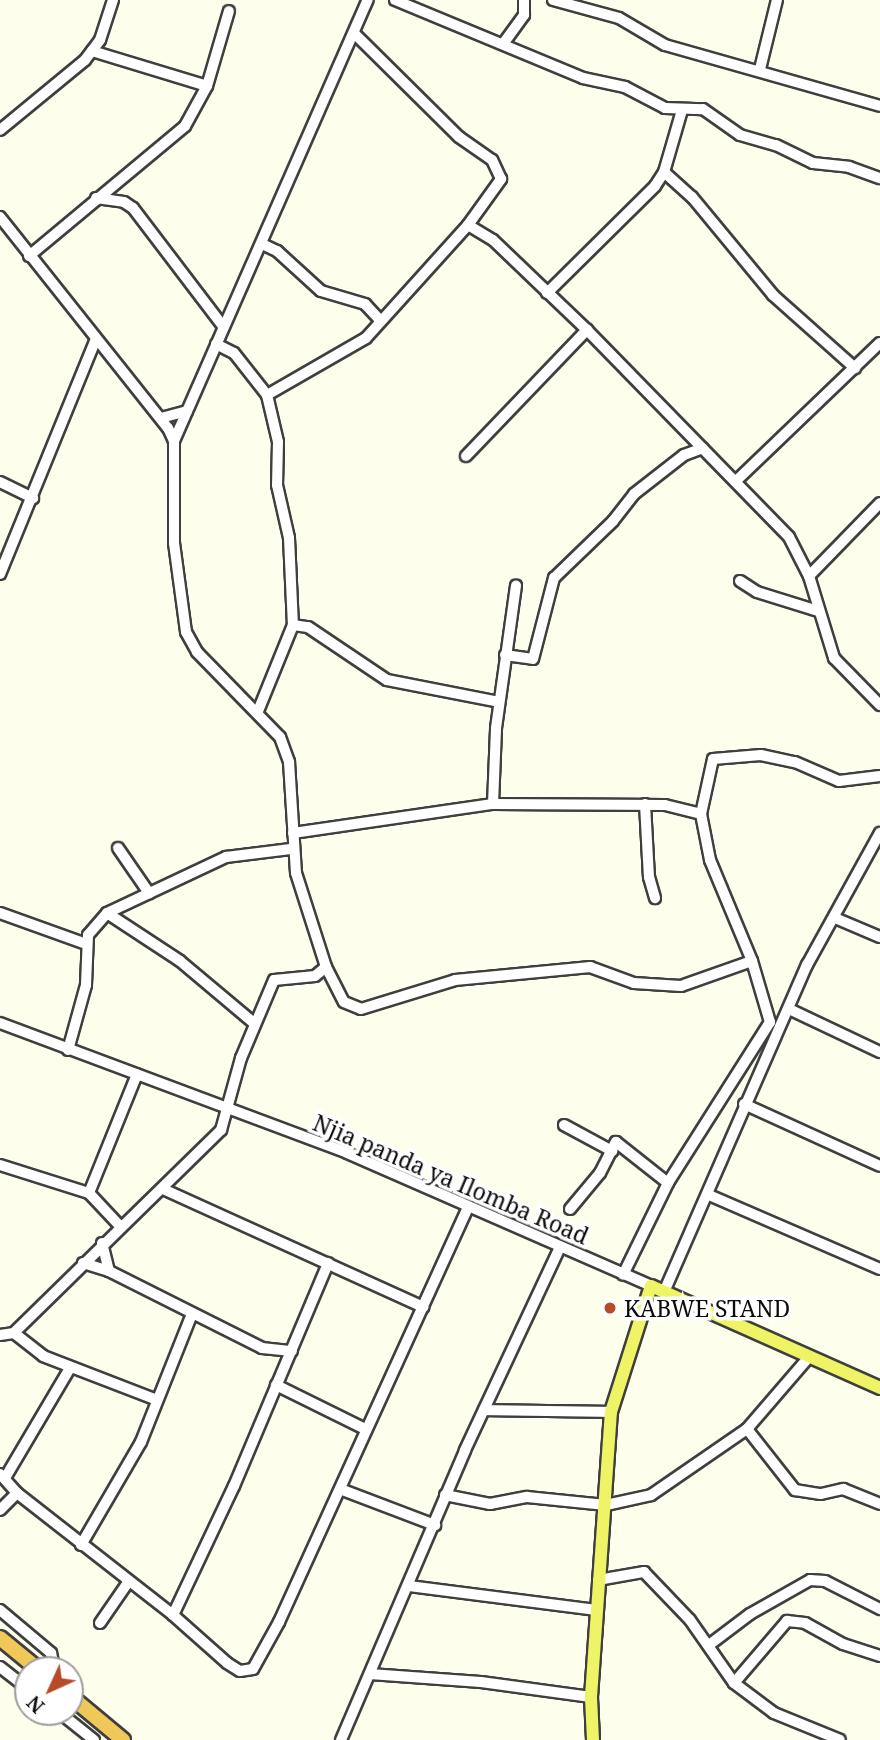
<!DOCTYPE html>
<html>
<head>
<meta charset="utf-8">
<style>
	body { margin:0 }
	#map { position:relative; width:880px; height:1740px; overflow:hidden; background:#fdfeec; font-family:"Noto Serif",serif }
	div>[style] { position:absolute }
	[style*='--x'] { left:calc(var(--x)*1px); top:calc(var(--y)*1px); width:calc(var(--w)*1px); rotate:calc(var(--a)*1deg) }
	.roads { filter:drop-shadow(2px 0 #3f3f3f) drop-shadow(-2px 0 #3f3f3f) drop-shadow(0 2px #3f3f3f) drop-shadow(0 -2px #3f3f3f) }
	.minor>* { height:10px; margin:-5px; padding:0 5px; transform-origin:5px; border-radius:5px; background:#fff }
	.major>* { height:12px; margin:-6px; padding:0 6px; transform-origin:6px; border-radius:6px; background:#eef466 }
	.highway>* { height:14px; margin:-7px; padding:0 7px; transform-origin:7px; border-radius:7px; background:#f0c859 }
	.dots>* { width:19px; height:19px; translate:-50% -50%; box-sizing:border-box; border:4px solid #fff; border-radius:50% }
	span { translate:-50% -50%; white-space:nowrap; text-align:center; line-height:1.15; -webkit-text-stroke:7px #fff; paint-order:stroke }
	.street-label { font-size:23px; color:#0c0c0c }
	.poi-label { font-size:23px; color:#0c0c0c }
	.left { translate:0 -50%; text-align:left }
	.north { position:absolute; left:14px; top:1656px; width:70px; height:70px; box-sizing:border-box; background:#fff; border:2px solid #9e9e9e; border-radius:50%; rotate:225deg; font-size:19px; font-weight:700; line-height:28px; text-align:center; color:#0c0c0c }
	.north::after { content:''; display:block; margin:auto; width:24px; height:32px; background:#b74b29; clip-path:polygon(50% 0,100% 100%,50% 72%,0 100%) }
</style>
</head>
<body>
<div id="map">
	<div class="roads">
		<div class="minor">
			<i style="--x:395;--y:0;--w:204;--a:22.5"></i>
			<i style="--x:583;--y:78;--w:43;--a:12.1"></i>
			<i style="--x:625;--y:87;--w:45;--a:27.7"></i>
			<i style="--x:665;--y:108;--w:38;--a:2"></i>
			<i style="--x:703;--y:109;--w:45;--a:35.1"></i>
			<i style="--x:740;--y:135;--w:37;--a:16"></i>
			<i style="--x:776;--y:145;--w:41;--a:25.9"></i>
			<i style="--x:813;--y:163;--w:36;--a:6"></i>
			<i style="--x:849;--y:167;--w:33;--a:20"></i>
			<i style="--x:553;--y:0;--w:68;--a:15.3"></i>
			<i style="--x:619;--y:18;--w:53;--a:30.4"></i>
			<i style="--x:665;--y:45;--w:223;--a:15.8"></i>
			<i style="--x:503;--y:44;--w:36;--a:-54"></i>
			<i style="--x:524;--y:15;--w:15;--a:-90"></i>
			<i style="--x:92;--y:51;--w:120;--a:16.9"></i>
			<i style="--x:760;--y:69;--w:71;--a:-76.2"></i>
			<i style="--x:0;--y:130;--w:110;--a:-39.5"></i>
			<i style="--x:85;--y:60;--w:25;--a:-53"></i>
			<i style="--x:100;--y:40;--w:42;--a:-72"></i>
			<i style="--x:664;--y:172;--w:38;--a:42"></i>
			<i style="--x:692;--y:197;--w:127;--a:50.4"></i>
			<i style="--x:773;--y:295;--w:110;--a:41.7"></i>
			<i style="--x:96;--y:198;--w:28;--a:8"></i>
			<i style="--x:124;--y:202;--w:11;--a:34"></i>
			<i style="--x:133;--y:208;--w:147;--a:52.7"></i>
			<i style="--x:0;--y:217;--w:270;--a:51.5"></i>
			<i style="--x:168;--y:428;--w:14;--a:65"></i>
			<i style="--x:174;--y:441;--w:102;--a:90"></i>
			<i style="--x:174;--y:543;--w:90;--a:82.3"></i>
			<i style="--x:186;--y:632;--w:23;--a:61"></i>
			<i style="--x:197;--y:652;--w:119;--a:45.7"></i>
			<i style="--x:280;--y:737;--w:27;--a:70"></i>
			<i style="--x:289;--y:762;--w:111;--a:86.4"></i>
			<i style="--x:296;--y:873;--w:99;--a:72.3"></i>
			<i style="--x:326;--y:967;--w:14;--a:141"></i>
			<i style="--x:315;--y:976;--w:41;--a:174.4"></i>
			<i style="--x:274;--y:980;--w:85;--a:112.9"></i>
			<i style="--x:241;--y:1058;--w:75;--a:105.5"></i>
			<i style="--x:221;--y:1130;--w:290;--a:135.6"></i>
			<i style="--x:468;--y:225;--w:29;--a:31"></i>
			<i style="--x:493;--y:240;--w:130;--a:43.8"></i>
			<i style="--x:587;--y:330;--w:289;--a:45.7"></i>
			<i style="--x:789;--y:537;--w:44;--a:62.9"></i>
			<i style="--x:809;--y:576;--w:86;--a:73"></i>
			<i style="--x:834;--y:658;--w:66;--a:45.6"></i>
			<i style="--x:262;--y:244;--w:17;--a:25"></i>
			<i style="--x:277;--y:251;--w:59;--a:42.3"></i>
			<i style="--x:321;--y:291;--w:46;--a:16.5"></i>
			<i style="--x:365;--y:304;--w:23;--a:47"></i>
			<i style="--x:29;--y:256;--w:203;--a:-39.8"></i>
			<i style="--x:185;--y:126;--w:46;--a:-61.2"></i>
			<i style="--x:207;--y:86;--w:78;--a:-73.7"></i>
			<i style="--x:547;--y:293;--w:152;--a:-44.7"></i>
			<i style="--x:655;--y:186;--w:17;--a:-57"></i>
			<i style="--x:664;--y:172;--w:65;--a:-73.8"></i>
			<i style="--x:216;--y:344;--w:20;--a:27"></i>
			<i style="--x:234;--y:353;--w:53;--a:51.8"></i>
			<i style="--x:267;--y:395;--w:48;--a:76.8"></i>
			<i style="--x:278;--y:442;--w:43;--a:91.3"></i>
			<i style="--x:277;--y:485;--w:54;--a:77.2"></i>
			<i style="--x:289;--y:538;--w:87;--a:87.4"></i>
			<i style="--x:293;--y:625;--w:93;--a:112.1"></i>
			<i style="--x:267;--y:395;--w:114;--a:-29.9"></i>
			<i style="--x:366;--y:338;--w:152;--a:-47.9"></i>
			<i style="--x:468;--y:225;--w:57;--a:-54.3"></i>
			<i style="--x:501;--y:179;--w:21;--a:-115"></i>
			<i style="--x:492;--y:160;--w:40;--a:-145.1"></i>
			<i style="--x:459;--y:137;--w:145;--a:-135.3"></i>
			<i style="--x:161;--y:418;--w:27;--a:-15"></i>
			<i style="--x:174;--y:441;--w:482;--a:-66.3"></i>
			<i style="--x:466;--y:456;--w:175;--a:-46.2"></i>
			<i style="--x:737;--y:480;--w:198;--a:-43.8"></i>
			<i style="--x:0;--y:482;--w:37;--a:26"></i>
			<i style="--x:0;--y:574;--w:254;--a:-67.8"></i>
			<i style="--x:809;--y:576;--w:102;--a:-45.8"></i>
			<i style="--x:740;--y:581;--w:20;--a:33"></i>
			<i style="--x:757;--y:592;--w:64;--a:17.3"></i>
			<i style="--x:293;--y:625;--w:15;--a:8"></i>
			<i style="--x:308;--y:627;--w:95;--a:33.9"></i>
			<i style="--x:387;--y:680;--w:114;--a:11.1"></i>
			<i style="--x:505;--y:655;--w:28;--a:8"></i>
			<i style="--x:533;--y:659;--w:84;--a:-75.5"></i>
			<i style="--x:554;--y:578;--w:82;--a:-44"></i>
			<i style="--x:613;--y:521;--w:34;--a:-52"></i>
			<i style="--x:634;--y:494;--w:63;--a:-38"></i>
			<i style="--x:684;--y:455;--w:20;--a:-20"></i>
			<i style="--x:493;--y:804;--w:76;--a:-87.7"></i>
			<i style="--x:496;--y:728;--w:144;--a:-82"></i>
			<i style="--x:645;--y:804;--w:73;--a:86.9"></i>
			<i style="--x:649;--y:877;--w:22;--a:74"></i>
			<i style="--x:701;--y:814;--w:56;--a:-77.7"></i>
			<i style="--x:713;--y:759;--w:48;--a:-4.8"></i>
			<i style="--x:761;--y:755;--w:35;--a:12"></i>
			<i style="--x:795;--y:762;--w:48;--a:23.4"></i>
			<i style="--x:839;--y:781;--w:41;--a:-7"></i>
			<i style="--x:293;--y:833;--w:202;--a:-8.3"></i>
			<i style="--x:493;--y:804;--w:172;--a:0.3"></i>
			<i style="--x:665;--y:805;--w:37;--a:14"></i>
			<i style="--x:701;--y:814;--w:47;--a:78.9"></i>
			<i style="--x:710;--y:860;--w:109;--a:67.4"></i>
			<i style="--x:752;--y:961;--w:64;--a:73.6"></i>
			<i style="--x:770;--y:1022;--w:191;--a:122.4"></i>
			<i style="--x:668;--y:1183;--w:102;--a:116.1"></i>
			<i style="--x:118;--y:848;--w:55;--a:55.4"></i>
			<i style="--x:0;--y:913;--w:91;--a:19.8"></i>
			<i style="--x:107;--y:913;--w:87;--a:33.3"></i>
			<i style="--x:180;--y:961;--w:97;--a:40"></i>
			<i style="--x:835;--y:918;--w:49;--a:22.9"></i>
			<i style="--x:326;--y:967;--w:39;--a:63"></i>
			<i style="--x:344;--y:1002;--w:18;--a:22"></i>
			<i style="--x:361;--y:1009;--w:98;--a:-17.1"></i>
			<i style="--x:455;--y:980;--w:136;--a:-5.5"></i>
			<i style="--x:590;--y:967;--w:47;--a:20"></i>
			<i style="--x:634;--y:983;--w:47;--a:3.7"></i>
			<i style="--x:681;--y:986;--w:75;--a:-19.4"></i>
			<i style="--x:789;--y:1009;--w:101;--a:25.3"></i>
			<i style="--x:0;--y:1023;--w:371;--a:20.5"></i>
			<i style="--x:347;--y:1153;--w:332;--a:23.6"></i>
			<i style="--x:68;--y:1050;--w:67;--a:-74.5"></i>
			<i style="--x:86;--y:985;--w:50;--a:-87.7"></i>
			<i style="--x:88;--y:935;--w:29;--a:-49"></i>
			<i style="--x:107;--y:913;--w:132;--a:-25.2"></i>
			<i style="--x:226;--y:857;--w:65;--a:-7"></i>
			<i style="--x:744;--y:1104;--w:149;--a:24.5"></i>
			<i style="--x:564;--y:1125;--w:55;--a:28.4"></i>
			<i style="--x:0;--y:1165;--w:93;--a:17.5"></i>
			<i style="--x:89;--y:1193;--w:45;--a:46.8"></i>
			<i style="--x:163;--y:1189;--w:286;--a:24.4"></i>
			<i style="--x:89;--y:1193;--w:128;--a:-68"></i>
			<i style="--x:709;--y:1195;--w:186;--a:23.4"></i>
			<i style="--x:570;--y:1209;--w:47;--a:-50.2"></i>
			<i style="--x:600;--y:1173;--w:35;--a:-63"></i>
			<i style="--x:616;--y:1142;--w:66;--a:38.3"></i>
			<i style="--x:102;--y:1243;--w:29;--a:76"></i>
			<i style="--x:109;--y:1271;--w:171;--a:26.7"></i>
			<i style="--x:262;--y:1348;--w:30;--a:6"></i>
			<i style="--x:83;--y:1263;--w:27;--a:17"></i>
			<i style="--x:664;--y:1292;--w:357;--a:-66.4"></i>
			<i style="--x:807;--y:965;--w:151;--a:-61.1"></i>
			<i style="--x:0;--y:1335;--w:14;--a:-8"></i>
			<i style="--x:14;--y:1333;--w:37;--a:38"></i>
			<i style="--x:43;--y:1356;--w:122;--a:21.1"></i>
			<i style="--x:276;--y:1385;--w:99;--a:26.3"></i>
			<i style="--x:484;--y:1410;--w:127;--a:0.9"></i>
			<i style="--x:747;--y:1429;--w:78;--a:51.8"></i>
			<i style="--x:795;--y:1490;--w:26;--a:9"></i>
			<i style="--x:821;--y:1494;--w:23;--a:-13"></i>
			<i style="--x:843;--y:1489;--w:40;--a:22"></i>
			<i style="--x:0;--y:1474;--w:25;--a:48"></i>
			<i style="--x:17;--y:1493;--w:198;--a:38"></i>
			<i style="--x:173;--y:1615;--w:72;--a:41.6"></i>
			<i style="--x:227;--y:1663;--w:15;--a:32"></i>
			<i style="--x:240;--y:1671;--w:13;--a:-9"></i>
			<i style="--x:253;--y:1669;--w:54;--a:-61"></i>
			<i style="--x:279;--y:1622;--w:456;--a:-65.5"></i>
			<i style="--x:5;--y:1478;--w:128;--a:-59.4"></i>
			<i style="--x:340;--y:1489;--w:102;--a:20.8"></i>
			<i style="--x:445;--y:1495;--w:46;--a:11.3"></i>
			<i style="--x:490;--y:1504;--w:38;--a:-11"></i>
			<i style="--x:527;--y:1497;--w:79;--a:5.8"></i>
			<i style="--x:606;--y:1505;--w:46;--a:-12.5"></i>
			<i style="--x:651;--y:1495;--w:116;--a:-34.5"></i>
			<i style="--x:747;--y:1429;--w:94;--a:-49.3"></i>
			<i style="--x:0;--y:1510;--w:24;--a:-45"></i>
			<i style="--x:81;--y:1545;--w:119;--a:-59.8"></i>
			<i style="--x:141;--y:1442;--w:138;--a:-68.3"></i>
			<i style="--x:598;--y:1580;--w:47;--a:-9.9"></i>
			<i style="--x:644;--y:1572;--w:66;--a:46.2"></i>
			<i style="--x:690;--y:1620;--w:77;--a:55.1"></i>
			<i style="--x:734;--y:1683;--w:50;--a:36.9"></i>
			<i style="--x:774;--y:1713;--w:71;--a:22.2"></i>
			<i style="--x:409;--y:1586;--w:189;--a:7.3"></i>
			<i style="--x:0;--y:1610;--w:67;--a:40.1"></i>
			<i style="--x:51;--y:1653;--w:17;--a:77"></i>
			<i style="--x:173;--y:1615;--w:143;--a:-64.7"></i>
			<i style="--x:234;--y:1486;--w:242;--a:-67.1"></i>
			<i style="--x:100;--y:1623;--w:51;--a:-55.4"></i>
			<i style="--x:709;--y:1645;--w:51;--a:-37.1"></i>
			<i style="--x:750;--y:1614;--w:69;--a:-29.5"></i>
			<i style="--x:810;--y:1580;--w:15;--a:4"></i>
			<i style="--x:825;--y:1581;--w:62;--a:27"></i>
			<i style="--x:0;--y:1667;--w:36;--a:38"></i>
			<i style="--x:370;--y:1674;--w:111;--a:4.1"></i>
			<i style="--x:481;--y:1682;--w:111;--a:7.8"></i>
			<i style="--x:734;--y:1683;--w:82;--a:-49.5"></i>
			<i style="--x:787;--y:1621;--w:18;--a:6"></i>
			<i style="--x:805;--y:1623;--w:43;--a:28.9"></i>
			<i style="--x:843;--y:1644;--w:39;--a:18"></i>
			<i style="--x:59;--y:1712;--w:45;--a:38.7"></i>
			<i style="--x:341;--y:1740;--w:315;--a:-66.8"></i>
			<i style="--x:465;--y:1450;--w:222;--a:-64.9"></i>
		</div>
		<div class="major">
			<i style="--x:593;--y:1740;--w:43;--a:-92.7"></i>
			<i style="--x:591;--y:1697;--w:286;--a:-86"></i>
			<i style="--x:611;--y:1412;--w:132;--a:-72.4"></i>
			<i style="--x:651;--y:1286;--w:251;--a:24"></i>
		</div>
		<div class="highway">
			<i style="--x:0;--y:1638;--w:50;--a:39.4"></i>
			<i style="--x:70;--y:1696;--w:69;--a:39.7"></i>
		</div>
	</div>
	<div class="dots">
		<i style="left:610px;top:1308px;background:#b74b29"></i>
	</div>
	<div class="street-label">
		<span style="left:451px;top:1179px;rotate:23deg">Njia panda ya Ilomba Road</span>
	</div>
	<div class="poi-label">
		<span class="left" style="left:624px;top:1308px">KABWE STAND</span>
	</div>
	<div class="north">N</div>
</div>
</body>
</html>
